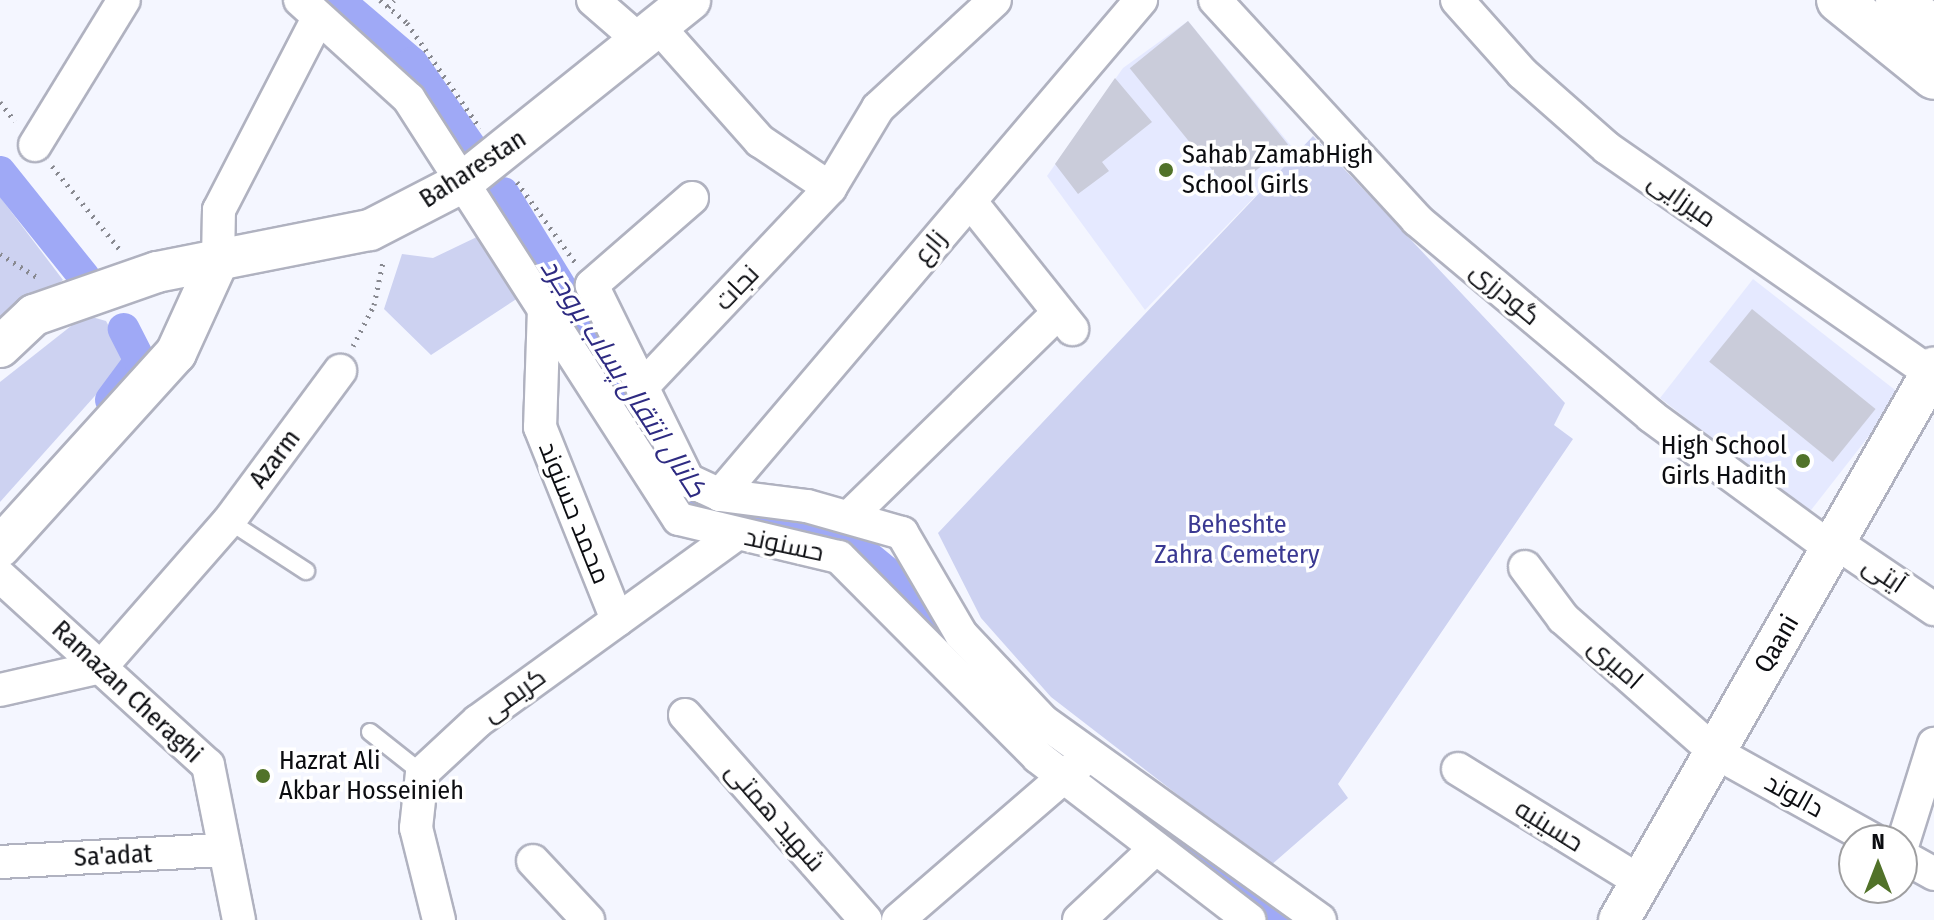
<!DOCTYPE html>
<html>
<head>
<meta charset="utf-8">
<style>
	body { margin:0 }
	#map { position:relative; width:1934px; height:920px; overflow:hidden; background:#f4f6ff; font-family:"Fira Sans Condensed",Cairo,sans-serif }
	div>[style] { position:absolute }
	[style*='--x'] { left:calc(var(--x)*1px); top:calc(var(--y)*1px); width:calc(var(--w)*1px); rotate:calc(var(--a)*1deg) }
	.built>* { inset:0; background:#e5e9ff; transform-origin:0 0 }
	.green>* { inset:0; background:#cdd2f1 }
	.canal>* { height:32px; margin:-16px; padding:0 16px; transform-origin:16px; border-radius:16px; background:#9fa9f6 }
	.building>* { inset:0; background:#caccda; transform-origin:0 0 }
	.path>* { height:5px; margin-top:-2.5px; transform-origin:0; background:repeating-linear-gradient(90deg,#888990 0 2px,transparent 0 8px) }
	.roads { filter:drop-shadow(2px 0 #b0b2c0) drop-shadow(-2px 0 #b0b2c0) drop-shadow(0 2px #b0b2c0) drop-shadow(0 -2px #b0b2c0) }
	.service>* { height:16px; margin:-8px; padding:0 8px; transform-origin:8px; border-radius:8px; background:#fff }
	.minor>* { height:32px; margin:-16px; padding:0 16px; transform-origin:16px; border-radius:16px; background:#fff }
	.tertiary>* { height:40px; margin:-20px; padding:0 20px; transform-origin:20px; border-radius:20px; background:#fff }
	.secondary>* { height:44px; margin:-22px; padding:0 22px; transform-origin:22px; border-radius:22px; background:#fff }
	.dots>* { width:22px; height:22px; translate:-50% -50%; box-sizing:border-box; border:4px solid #fff; border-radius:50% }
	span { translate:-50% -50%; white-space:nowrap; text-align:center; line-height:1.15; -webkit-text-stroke:7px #fff; paint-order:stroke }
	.poi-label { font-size:26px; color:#0c0d11 }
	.left { translate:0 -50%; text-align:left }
	.right { translate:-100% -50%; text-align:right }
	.street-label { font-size:26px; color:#0c0d11 }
	.park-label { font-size:26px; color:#3a3992 }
	.water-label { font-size:28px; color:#2e2b82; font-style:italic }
	.north { position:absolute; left:1838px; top:824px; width:80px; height:80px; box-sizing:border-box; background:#fff; border:2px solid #9e9ea0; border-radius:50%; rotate:0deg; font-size:22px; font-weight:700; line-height:32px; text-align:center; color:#0c0d11 }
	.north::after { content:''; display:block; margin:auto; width:28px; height:36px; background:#517229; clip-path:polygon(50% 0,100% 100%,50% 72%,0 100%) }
</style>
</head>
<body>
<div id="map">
	<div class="built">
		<i style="clip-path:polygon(1188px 21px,1297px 153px,1145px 310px,1047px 176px,1123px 68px)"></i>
		<i style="left:1753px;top:279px;width:188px;height:151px;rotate:38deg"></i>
	</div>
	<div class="green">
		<i style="clip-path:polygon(1313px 136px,1565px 403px,1554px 425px,1573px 439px,1338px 784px,1348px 798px,1270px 866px,1051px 697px,981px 618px,938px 533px)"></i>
		<i style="clip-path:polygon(0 197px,63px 280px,0 327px)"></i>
		<i style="clip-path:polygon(481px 235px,521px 296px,431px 355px,384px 309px,402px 254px,433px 258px)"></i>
		<i style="clip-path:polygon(85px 315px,106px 321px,127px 360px,0 502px,0 382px)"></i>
	</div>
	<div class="canal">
		<i style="--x:338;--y:0;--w:97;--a:40.4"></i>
		<i style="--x:412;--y:63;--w:105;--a:55.1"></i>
		<i style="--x:0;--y:172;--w:134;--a:51.3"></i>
		<i style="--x:503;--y:193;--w:289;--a:58.5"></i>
		<i style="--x:111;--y:400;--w:49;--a:-53.4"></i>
		<i style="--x:140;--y:361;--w:36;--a:-117"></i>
		<i style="--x:691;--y:494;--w:28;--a:32"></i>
		<i style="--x:715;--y:509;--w:133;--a:12.6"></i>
		<i style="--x:845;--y:538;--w:96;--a:39.5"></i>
		<i style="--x:919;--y:599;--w:64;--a:51.3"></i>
		<i style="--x:1091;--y:776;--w:235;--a:37.7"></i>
	</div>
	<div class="building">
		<i style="left:1188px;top:21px;width:159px;height:75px;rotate:51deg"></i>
		<i style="clip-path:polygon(1115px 78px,1152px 122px,1102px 162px,1109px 171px,1078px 194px,1055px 164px)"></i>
		<i style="left:1752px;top:309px;width:159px;height:68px;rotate:39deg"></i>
	</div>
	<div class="path">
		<i style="--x:380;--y:0;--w:35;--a:40"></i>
		<i style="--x:407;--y:23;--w:128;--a:55.2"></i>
		<i style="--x:388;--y:7;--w:9;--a:-49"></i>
		<i style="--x:0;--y:102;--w:24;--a:52"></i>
		<i style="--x:52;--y:166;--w:109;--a:50.9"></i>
		<i style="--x:517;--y:182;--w:99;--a:54.1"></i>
		<i style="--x:0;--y:254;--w:47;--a:32"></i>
		<i style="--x:353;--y:346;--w:46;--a:-62.9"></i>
		<i style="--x:374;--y:305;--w:44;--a:-78.2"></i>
	</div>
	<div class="roads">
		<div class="service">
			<i style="--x:229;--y:521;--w:92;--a:33"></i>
			<i style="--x:370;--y:732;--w:66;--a:38.3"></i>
		</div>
		<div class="minor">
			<i style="--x:300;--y:0;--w:147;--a:42.2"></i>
			<i style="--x:409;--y:99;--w:499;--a:57.3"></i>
			<i style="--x:679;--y:519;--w:164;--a:13.4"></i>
			<i style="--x:839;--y:557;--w:282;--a:45.1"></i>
			<i style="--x:1038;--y:757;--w:267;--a:37.6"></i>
			<i style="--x:593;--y:0;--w:61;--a:41"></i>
			<i style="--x:1215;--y:0;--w:299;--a:47.4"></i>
			<i style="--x:1417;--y:220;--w:305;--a:39.9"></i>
			<i style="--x:1651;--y:416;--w:223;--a:36.3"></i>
			<i style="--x:1457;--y:0;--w:98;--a:48.3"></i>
			<i style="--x:1522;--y:73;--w:113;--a:41.4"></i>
			<i style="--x:1607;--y:148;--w:394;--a:34.8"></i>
			<i style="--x:656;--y:24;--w:157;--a:48.4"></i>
			<i style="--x:760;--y:141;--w:84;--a:33.9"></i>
			<i style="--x:35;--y:145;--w:170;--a:-58.5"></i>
			<i style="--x:692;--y:198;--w:133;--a:139"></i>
			<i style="--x:592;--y:285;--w:217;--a:63.8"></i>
			<i style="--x:688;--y:480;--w:35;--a:25"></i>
			<i style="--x:720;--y:495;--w:88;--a:7.2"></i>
			<i style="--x:807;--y:506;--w:99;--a:15.9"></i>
			<i style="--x:902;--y:533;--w:117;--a:59.7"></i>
			<i style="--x:961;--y:634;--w:120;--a:46.7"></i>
			<i style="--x:1043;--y:721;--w:341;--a:35.7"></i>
			<i style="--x:970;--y:201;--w:164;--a:51.4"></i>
			<i style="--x:218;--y:261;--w:51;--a:-88.9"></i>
			<i style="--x:219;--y:210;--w:216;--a:-62.7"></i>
			<i style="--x:544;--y:308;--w:119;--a:91.9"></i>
			<i style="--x:540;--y:427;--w:208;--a:68.2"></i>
			<i style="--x:642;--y:387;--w:274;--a:-46.6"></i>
			<i style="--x:830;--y:188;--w:93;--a:-59"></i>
			<i style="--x:878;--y:108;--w:159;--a:-42.7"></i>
			<i style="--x:720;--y:495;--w:650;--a:-49.62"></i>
			<i style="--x:850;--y:516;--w:289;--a:-44.3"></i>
			<i style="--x:1835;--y:542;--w:120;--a:34.1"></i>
			<i style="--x:1525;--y:567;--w:64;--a:53.3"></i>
			<i style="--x:1563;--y:618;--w:203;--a:41.4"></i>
			<i style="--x:1715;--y:752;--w:181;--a:29.1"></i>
			<i style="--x:0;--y:576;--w:281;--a:42.3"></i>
			<i style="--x:208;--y:765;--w:158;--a:78.7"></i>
			<i style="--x:0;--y:690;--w:104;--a:-12.8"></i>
			<i style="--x:101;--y:667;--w:194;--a:-48.8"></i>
			<i style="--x:229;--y:521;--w:187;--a:-53.5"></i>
			<i style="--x:685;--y:715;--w:273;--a:48.6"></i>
			<i style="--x:1458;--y:769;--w:215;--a:31.7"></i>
			<i style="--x:1902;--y:846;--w:107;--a:-72.6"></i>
			<i style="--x:1902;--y:856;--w:37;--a:29"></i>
			<i style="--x:533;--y:861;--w:81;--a:47"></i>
			<i style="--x:0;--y:862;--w:225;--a:-3.1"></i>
			<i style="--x:439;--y:920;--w:95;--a:-104"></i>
			<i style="--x:416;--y:828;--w:55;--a:-83.8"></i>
			<i style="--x:422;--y:773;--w:76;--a:-42.9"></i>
			<i style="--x:478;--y:721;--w:317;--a:-35.9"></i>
			<i style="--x:898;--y:920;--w:240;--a:-40.8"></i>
			<i style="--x:1079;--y:920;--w:105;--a:-43.1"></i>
		</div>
		<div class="tertiary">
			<i style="--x:0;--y:347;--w:47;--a:-43.3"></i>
			<i style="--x:34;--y:315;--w:130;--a:-19.3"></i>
			<i style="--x:157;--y:272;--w:217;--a:-11.2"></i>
			<i style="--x:370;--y:230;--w:105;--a:-27.3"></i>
			<i style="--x:463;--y:182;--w:291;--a:-38.7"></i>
			<i style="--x:0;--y:547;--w:262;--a:-47.8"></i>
			<i style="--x:176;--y:353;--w:101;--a:-65.5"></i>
			<i style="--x:1619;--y:920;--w:636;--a:-60.29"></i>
		</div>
		<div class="secondary">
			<i style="--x:1839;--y:0;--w:122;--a:39"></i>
			<i style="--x:1898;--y:0;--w:47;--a:39.8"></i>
		</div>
	</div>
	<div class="dots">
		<i style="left:1166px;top:170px;background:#517229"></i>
		<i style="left:1803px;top:461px;background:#517229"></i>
		<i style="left:263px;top:776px;background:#517229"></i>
	</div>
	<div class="poi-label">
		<span class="left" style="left:1182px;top:170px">Sahab ZamabHigh<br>School Girls</span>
		<span class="right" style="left:1787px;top:461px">High School<br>Girls Hadith</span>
		<span class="left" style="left:279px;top:776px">Hazrat Ali<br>Akbar Hosseinieh</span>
	</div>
	<div class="street-label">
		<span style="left:473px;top:169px;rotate:-33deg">Baharestan</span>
		<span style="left:1682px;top:200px;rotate:35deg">میرزایی</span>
		<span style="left:930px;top:247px;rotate:-50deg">زارع</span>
		<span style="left:737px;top:288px;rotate:-46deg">نجات</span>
		<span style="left:1505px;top:294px;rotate:40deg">گودرزی</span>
		<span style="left:275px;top:459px;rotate:-53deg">Azarm</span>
		<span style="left:574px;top:513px;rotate:68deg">محمد حسنوند</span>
		<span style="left:784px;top:545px;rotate:12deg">حسنوند</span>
		<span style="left:1884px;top:575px;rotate:34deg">آیتی</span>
		<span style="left:1777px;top:644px;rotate:-60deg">Qaani</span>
		<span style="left:1615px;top:664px;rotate:41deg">امیری</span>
		<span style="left:127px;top:692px;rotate:43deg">Ramazan Cheraghi</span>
		<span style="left:514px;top:695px;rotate:-36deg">کریمی</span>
		<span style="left:1794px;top:796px;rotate:29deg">دالوند</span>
		<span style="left:775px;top:817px;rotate:49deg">شهید همتی</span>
		<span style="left:1549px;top:826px;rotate:32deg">حسینیه</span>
		<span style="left:113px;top:856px;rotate:-3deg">Sa'adat</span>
	</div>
	<div class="park-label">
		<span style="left:1237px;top:540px">Beheshte<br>Zahra Cemetery</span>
	</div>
	<div class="water-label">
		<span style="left:623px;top:378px;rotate:57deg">کانال انتقال پساب بروجرد</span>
	</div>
	<div class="north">N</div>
</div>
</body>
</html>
